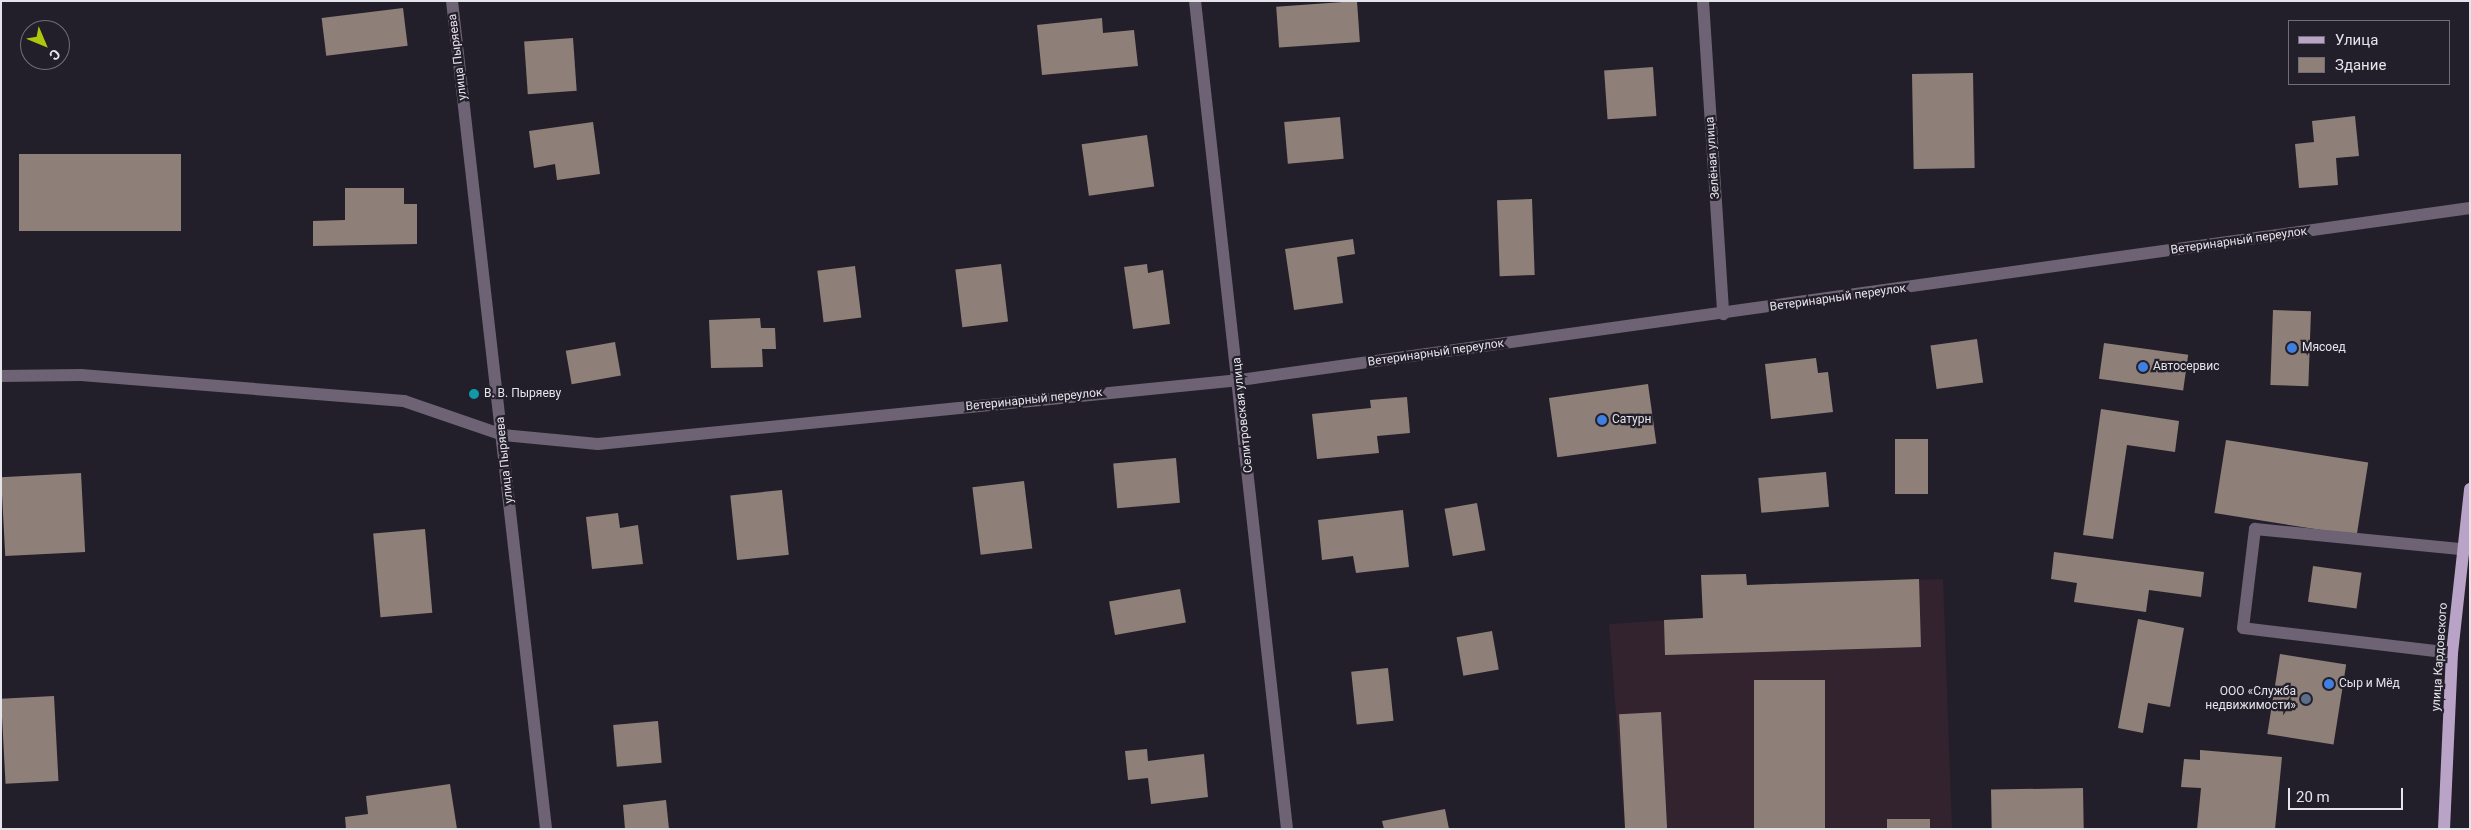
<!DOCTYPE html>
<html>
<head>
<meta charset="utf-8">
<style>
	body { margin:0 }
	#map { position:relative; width:2471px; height:830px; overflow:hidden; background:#231f2a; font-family:Roboto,sans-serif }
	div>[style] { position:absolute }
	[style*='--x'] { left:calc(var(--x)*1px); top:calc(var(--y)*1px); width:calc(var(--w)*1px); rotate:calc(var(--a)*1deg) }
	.industrial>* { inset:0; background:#32232e }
	.building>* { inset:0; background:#8e8078; transform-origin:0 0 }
	.lane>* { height:12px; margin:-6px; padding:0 6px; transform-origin:6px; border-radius:6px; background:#6d6374 }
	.street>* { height:12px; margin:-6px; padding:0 6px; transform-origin:6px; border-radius:6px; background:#6d6374 }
	.primary>* { height:12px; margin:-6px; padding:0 6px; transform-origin:6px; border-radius:6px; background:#b9a4c8 }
	.dots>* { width:14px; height:14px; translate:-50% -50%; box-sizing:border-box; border:2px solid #231f2a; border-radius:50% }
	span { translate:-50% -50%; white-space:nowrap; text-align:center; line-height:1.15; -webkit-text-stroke:4.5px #231f2a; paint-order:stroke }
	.street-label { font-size:12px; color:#e6e4eb }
	.poi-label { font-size:12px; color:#e6e4eb }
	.left { translate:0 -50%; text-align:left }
	.right { translate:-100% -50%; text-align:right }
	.frame { position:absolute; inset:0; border:2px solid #e6e4eb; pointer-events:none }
	.legend { position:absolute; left:2288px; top:20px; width:162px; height:65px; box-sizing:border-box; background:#231f2a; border:1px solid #716e77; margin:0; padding:6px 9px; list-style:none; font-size:15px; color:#e6e4eb }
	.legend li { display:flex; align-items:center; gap:10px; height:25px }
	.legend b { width:25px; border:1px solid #716e77 }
	.north { position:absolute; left:20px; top:20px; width:50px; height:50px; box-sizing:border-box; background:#231f2a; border:1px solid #716e77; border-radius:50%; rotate:135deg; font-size:14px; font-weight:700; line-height:20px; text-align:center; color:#e6e4eb }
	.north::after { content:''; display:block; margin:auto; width:18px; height:22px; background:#aec60b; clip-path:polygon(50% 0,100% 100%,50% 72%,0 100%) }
	.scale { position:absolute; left:2288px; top:788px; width:115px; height:22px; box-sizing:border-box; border:2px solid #e6e4eb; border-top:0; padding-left:6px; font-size:15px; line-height:18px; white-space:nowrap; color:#e6e4eb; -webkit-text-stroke:4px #231f2a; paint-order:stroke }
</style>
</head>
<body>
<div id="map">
	<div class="industrial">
		<i style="clip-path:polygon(1746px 574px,1747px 585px,1943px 579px,1952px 829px,1625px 829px,1609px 624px,1702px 618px,1701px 575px)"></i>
	</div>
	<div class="building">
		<i style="left:1357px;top:1px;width:41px;height:81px;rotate:86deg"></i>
		<i style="left:403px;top:8px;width:38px;height:82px;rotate:83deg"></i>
		<i style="clip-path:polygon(1102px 18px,1103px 33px,1134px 30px,1138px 66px,1042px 75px,1037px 25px)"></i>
		<i style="left:573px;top:38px;width:53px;height:49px;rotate:86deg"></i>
		<i style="left:1653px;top:67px;width:49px;height:49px;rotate:86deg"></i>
		<i style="left:1973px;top:73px;width:95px;height:61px;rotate:89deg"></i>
		<i style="clip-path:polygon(2355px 116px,2359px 156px,2336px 158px,2338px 185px,2299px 188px,2295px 144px,2314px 142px,2312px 121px)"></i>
		<i style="left:1340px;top:117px;width:42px;height:56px;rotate:85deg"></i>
		<i style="clip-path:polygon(593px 122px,600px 174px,557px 180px,555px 164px,534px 168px,529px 131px)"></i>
		<i style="left:1147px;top:135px;width:52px;height:66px;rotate:82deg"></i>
		<i style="left:181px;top:154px;width:77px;height:162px;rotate:90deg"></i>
		<i style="clip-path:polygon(345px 188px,404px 188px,404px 204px,417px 204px,417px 244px,313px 246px,313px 221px,345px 220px)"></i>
		<i style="left:1532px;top:199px;width:76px;height:35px;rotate:88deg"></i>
		<i style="clip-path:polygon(1353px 239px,1355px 254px,1337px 257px,1343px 303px,1294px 310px,1285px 249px)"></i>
		<i style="left:1001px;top:264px;width:58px;height:46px;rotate:83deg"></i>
		<i style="clip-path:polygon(1147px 264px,1148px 273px,1163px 270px,1170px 324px,1133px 329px,1124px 267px)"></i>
		<i style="left:855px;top:266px;width:52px;height:38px;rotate:83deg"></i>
		<i style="left:2273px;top:310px;width:38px;height:75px;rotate:2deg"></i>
		<i style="clip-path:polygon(760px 318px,761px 328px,775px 328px,776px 349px,762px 349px,763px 367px,711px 368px,709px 320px)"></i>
		<i style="left:1977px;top:339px;width:44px;height:47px;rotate:82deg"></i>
		<i style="left:615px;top:342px;width:34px;height:50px;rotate:80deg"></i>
		<i style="left:2104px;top:343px;width:85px;height:36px;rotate:8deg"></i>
		<i style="clip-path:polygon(1816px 358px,1818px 373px,1828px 372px,1833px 412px,1771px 419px,1765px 364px)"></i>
		<i style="left:1648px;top:384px;width:60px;height:100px;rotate:82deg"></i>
		<i style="clip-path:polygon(1407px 397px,1410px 433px,1377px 436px,1379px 453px,1317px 459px,1312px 414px,1371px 408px,1370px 400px)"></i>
		<i style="clip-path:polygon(2101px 409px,2179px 421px,2175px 452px,2127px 445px,2113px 539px,2083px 535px)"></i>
		<i style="left:1895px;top:439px;width:33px;height:55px"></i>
		<i style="left:2226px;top:440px;width:144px;height:74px;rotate:9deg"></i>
		<i style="left:1176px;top:458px;width:45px;height:63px;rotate:85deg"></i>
		<i style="left:1826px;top:472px;width:35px;height:68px;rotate:85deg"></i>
		<i style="left:81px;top:473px;width:79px;height:80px;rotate:87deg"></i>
		<i style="left:1024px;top:481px;width:68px;height:52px;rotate:83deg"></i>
		<i style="left:782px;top:490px;width:65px;height:52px;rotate:84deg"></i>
		<i style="left:1477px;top:503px;width:48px;height:33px;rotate:80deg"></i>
		<i style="clip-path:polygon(1403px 510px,1409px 567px,1356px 573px,1353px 556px,1322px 560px,1318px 520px)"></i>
		<i style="clip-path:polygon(618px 513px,620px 528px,638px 525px,643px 564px,592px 569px,586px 517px)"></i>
		<i style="left:425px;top:529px;width:84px;height:52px;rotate:85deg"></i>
		<i style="clip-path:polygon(2054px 552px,2204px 572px,2201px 597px,2149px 590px,2146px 612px,2074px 602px,2077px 583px,2051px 579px)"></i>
		<i style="left:2313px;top:566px;width:49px;height:36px;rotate:8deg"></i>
		<i style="clip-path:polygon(1746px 574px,1747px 585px,1919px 579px,1921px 647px,1665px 655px,1664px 620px,1703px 618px,1701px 575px)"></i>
		<i style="left:1180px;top:589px;width:34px;height:72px;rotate:80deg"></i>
		<i style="clip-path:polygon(2138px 619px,2184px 628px,2170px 707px,2148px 703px,2143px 733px,2118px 728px)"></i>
		<i style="left:1492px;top:631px;width:39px;height:36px;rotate:80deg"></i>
		<i style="left:2280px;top:654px;width:67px;height:81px;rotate:9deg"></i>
		<i style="left:1388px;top:668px;width:53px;height:37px;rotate:84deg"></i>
		<i style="left:1754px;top:680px;width:71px;height:149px"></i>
		<i style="left:54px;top:696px;width:85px;height:53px;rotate:87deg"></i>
		<i style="left:1661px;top:712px;width:117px;height:42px;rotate:87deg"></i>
		<i style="left:658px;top:721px;width:42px;height:45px;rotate:85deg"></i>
		<i style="clip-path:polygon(1147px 749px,1148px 761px,1204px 754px,1208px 797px,1151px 804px,1148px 778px,1128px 780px,1125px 751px)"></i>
		<i style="clip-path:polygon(2200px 750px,2282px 757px,2275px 829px,2197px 829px,2201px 788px,2181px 787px,2184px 759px,2200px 760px)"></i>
		<i style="clip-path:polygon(450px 784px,457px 829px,346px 829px,345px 817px,368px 814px,366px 796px)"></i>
		<i style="left:2083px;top:788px;width:41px;height:92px;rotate:89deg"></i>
		<i style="clip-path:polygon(666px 800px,669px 829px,625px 829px,623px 805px)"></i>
		<i style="clip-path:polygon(1445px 809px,1449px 829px,1384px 829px,1382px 821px)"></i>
		<i style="left:1930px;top:819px;width:10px;height:43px;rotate:90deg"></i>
	</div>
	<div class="lane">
		<i style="--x:2452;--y:653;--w:210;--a:-173.2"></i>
		<i style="--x:2243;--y:628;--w:100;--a:-83.1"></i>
		<i style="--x:2255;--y:529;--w:216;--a:5.6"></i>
	</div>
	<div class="street">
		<i style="--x:452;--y:1;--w:833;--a:83.52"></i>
		<i style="--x:1195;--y:1;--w:833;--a:83.66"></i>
		<i style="--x:1703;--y:1;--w:314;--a:86.3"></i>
		<i style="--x:1;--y:376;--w:80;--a:-0.7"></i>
		<i style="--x:81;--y:375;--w:324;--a:4.6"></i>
		<i style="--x:404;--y:401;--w:105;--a:19"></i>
		<i style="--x:503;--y:435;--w:95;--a:5.4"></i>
		<i style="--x:598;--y:444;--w:645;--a:-5.69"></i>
		<i style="--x:1240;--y:380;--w:1242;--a:-7.96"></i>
	</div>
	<div class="primary">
		<i style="--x:2444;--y:829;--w:176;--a:-87.4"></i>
		<i style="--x:2452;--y:653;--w:165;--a:-83.7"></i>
	</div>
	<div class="dots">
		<i style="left:2292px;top:348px;background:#3f7fe0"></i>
		<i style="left:2143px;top:367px;background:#3f7fe0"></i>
		<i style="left:474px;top:394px;background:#0f9aa8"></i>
		<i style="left:1602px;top:420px;background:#3f7fe0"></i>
		<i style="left:2329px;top:684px;background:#3f7fe0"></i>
		<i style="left:2306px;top:699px;background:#5c6f8a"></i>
	</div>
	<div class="street-label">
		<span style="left:458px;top:57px;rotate:-97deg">улица Пыряева</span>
		<span style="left:1713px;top:158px;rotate:-94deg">Зелёная улица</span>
		<span style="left:2239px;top:241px;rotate:-8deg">Ветеринарный переулок</span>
		<span style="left:1838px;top:298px;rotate:-8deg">Ветеринарный переулок</span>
		<span style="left:1436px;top:353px;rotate:-8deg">Ветеринарный переулок</span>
		<span style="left:1034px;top:400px;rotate:-6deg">Ветеринарный переулок</span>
		<span style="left:1243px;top:415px;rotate:-96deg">Селитровская улица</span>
		<span style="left:505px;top:460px;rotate:-96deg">улица Пыряева</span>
		<span style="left:2440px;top:657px;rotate:-86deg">улица Кардовского</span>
	</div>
	<div class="poi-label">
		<span class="left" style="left:2302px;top:348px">Мясоед</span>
		<span class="left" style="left:2153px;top:367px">Автосервис</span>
		<span class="left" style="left:484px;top:394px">В. В. Пыряеву</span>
		<span class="left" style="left:1612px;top:420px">Сатурн</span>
		<span class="left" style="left:2339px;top:684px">Сыр и Мёд</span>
		<span class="right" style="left:2296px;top:699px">ООО «Служба<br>недвижимости»</span>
	</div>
	<div class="frame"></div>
	<ul class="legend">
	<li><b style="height:6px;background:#b9a4c8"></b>Улица</li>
	<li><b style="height:14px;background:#8e8078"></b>Здание</li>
	</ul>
	<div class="north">С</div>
	<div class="scale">20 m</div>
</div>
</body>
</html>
